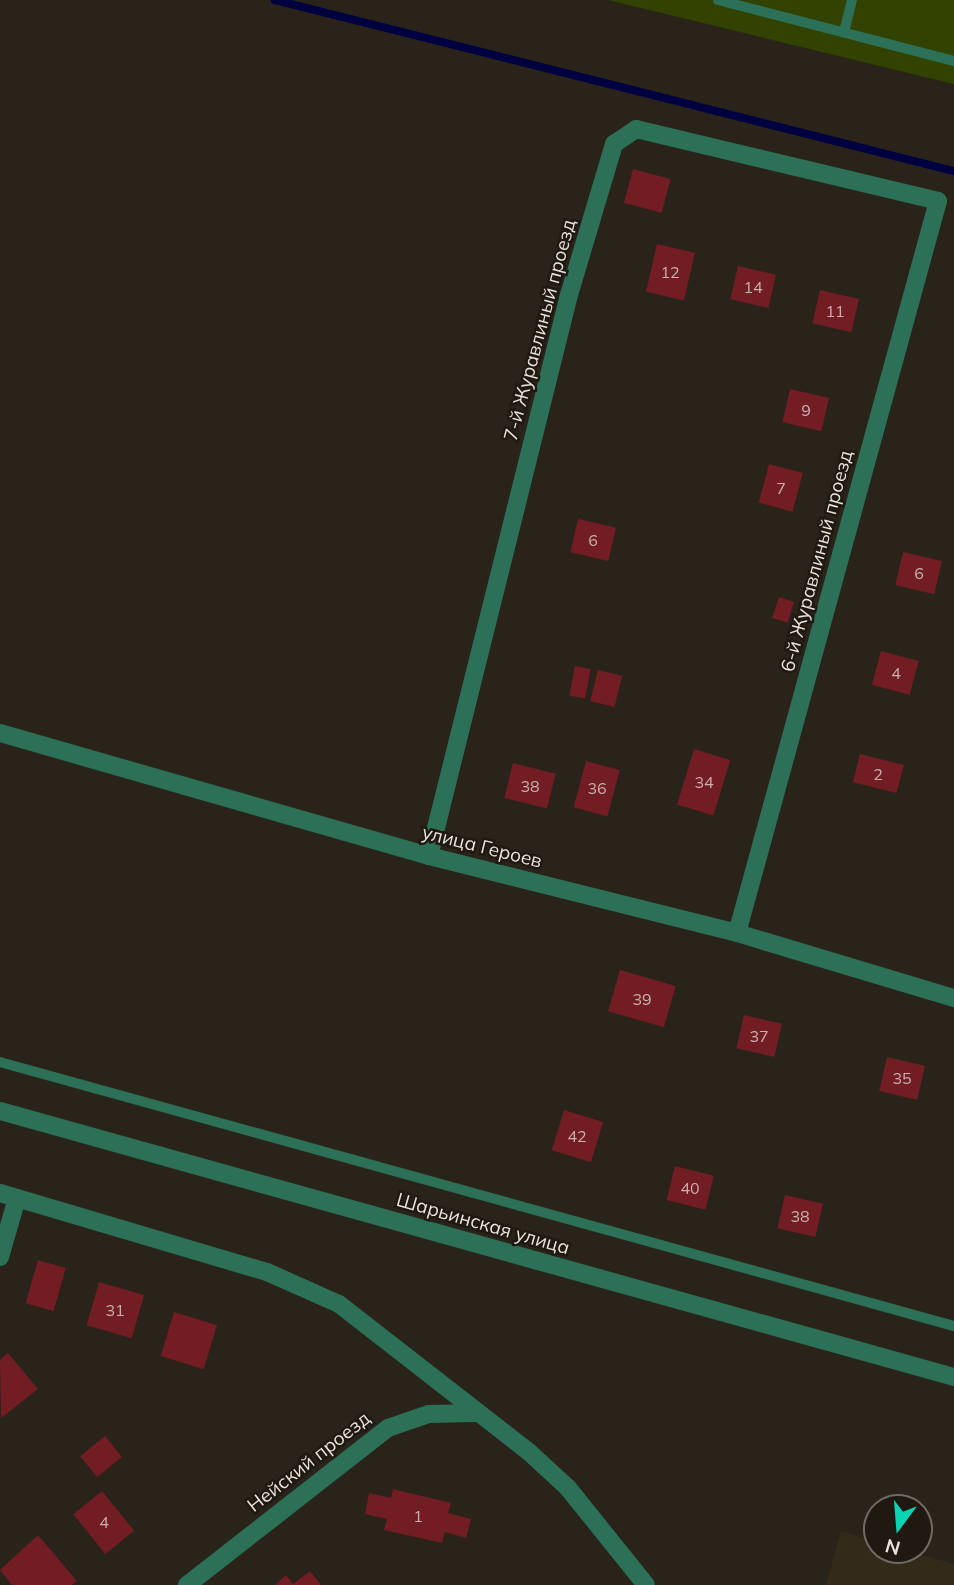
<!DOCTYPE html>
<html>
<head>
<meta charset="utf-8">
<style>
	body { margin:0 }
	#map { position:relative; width:954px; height:1585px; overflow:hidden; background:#29231a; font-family:Mulish,sans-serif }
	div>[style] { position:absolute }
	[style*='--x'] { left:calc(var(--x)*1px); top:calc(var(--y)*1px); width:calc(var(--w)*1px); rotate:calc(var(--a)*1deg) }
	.education>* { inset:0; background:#332a1a }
	.green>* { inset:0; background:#324200 }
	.stream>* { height:8px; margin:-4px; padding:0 4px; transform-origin:4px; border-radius:4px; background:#000041 }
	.building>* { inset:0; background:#721c24; transform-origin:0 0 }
	.lane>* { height:10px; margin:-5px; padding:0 5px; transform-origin:5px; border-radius:5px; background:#2b7057 }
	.street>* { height:18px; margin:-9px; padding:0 9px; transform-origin:9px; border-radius:9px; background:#2b7057 }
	span { translate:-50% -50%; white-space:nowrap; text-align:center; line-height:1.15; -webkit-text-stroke:5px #1f1911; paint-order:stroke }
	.number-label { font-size:16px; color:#cab1af }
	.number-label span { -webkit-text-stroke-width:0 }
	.street-label { font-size:19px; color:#e7e3dd }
	.north { position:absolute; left:863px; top:1494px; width:70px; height:70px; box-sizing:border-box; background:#1f1911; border:2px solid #6f6a63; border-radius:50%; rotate:196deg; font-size:19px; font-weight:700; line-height:28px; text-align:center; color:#e7e3dd }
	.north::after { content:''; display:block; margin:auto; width:24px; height:32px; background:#07d5b6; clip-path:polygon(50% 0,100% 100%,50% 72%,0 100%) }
</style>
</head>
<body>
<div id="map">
	<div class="education">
		<i style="clip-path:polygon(841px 1531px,877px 1542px,877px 1550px,906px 1550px,954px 1564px,954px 1585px,826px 1585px)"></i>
	</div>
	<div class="green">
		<i style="clip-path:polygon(608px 0,954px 0,954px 84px)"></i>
	</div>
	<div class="stream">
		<i style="--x:275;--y:0;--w:700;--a:14.14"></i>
	</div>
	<div class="building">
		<i style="left:633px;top:169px;width:39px;height:35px;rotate:15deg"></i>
		<i style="left:657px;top:244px;width:39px;height:49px;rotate:13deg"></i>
		<i style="left:738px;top:266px;width:39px;height:34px;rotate:13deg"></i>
		<i style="left:820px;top:290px;width:40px;height:34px;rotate:13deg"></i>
		<i style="left:790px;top:389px;width:40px;height:34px;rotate:13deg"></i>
		<i style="left:769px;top:464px;width:35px;height:40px;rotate:15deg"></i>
		<i style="left:578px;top:519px;width:39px;height:34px;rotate:13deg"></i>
		<i style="left:903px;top:552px;width:40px;height:34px;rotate:13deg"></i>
		<i style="left:779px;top:597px;width:16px;height:22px;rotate:18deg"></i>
		<i style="left:881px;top:651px;width:39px;height:35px;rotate:15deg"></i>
		<i style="left:575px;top:666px;width:16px;height:30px;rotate:11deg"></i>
		<i style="left:598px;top:670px;width:25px;height:32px;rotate:14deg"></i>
		<i style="left:694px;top:749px;width:38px;height:58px;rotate:17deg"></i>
		<i style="left:860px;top:754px;width:45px;height:29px;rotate:14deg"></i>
		<i style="left:586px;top:761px;width:35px;height:48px;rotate:15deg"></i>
		<i style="left:513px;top:763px;width:44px;height:36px;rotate:14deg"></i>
		<i style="left:620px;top:970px;width:58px;height:43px;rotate:16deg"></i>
		<i style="left:744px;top:1015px;width:39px;height:34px;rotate:13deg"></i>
		<i style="left:887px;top:1057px;width:39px;height:35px;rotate:13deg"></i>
		<i style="left:564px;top:1110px;width:41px;height:42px;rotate:17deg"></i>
		<i style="left:675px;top:1166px;width:40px;height:35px;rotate:14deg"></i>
		<i style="left:785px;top:1195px;width:39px;height:34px;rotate:13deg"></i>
		<i style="left:38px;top:1260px;width:29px;height:45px;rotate:16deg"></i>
		<i style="left:99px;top:1282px;width:47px;height:45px;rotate:16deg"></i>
		<i style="left:174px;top:1312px;width:45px;height:46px;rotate:17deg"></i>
		<i style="clip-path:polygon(8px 1353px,38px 1389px,1px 1418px,0 1360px)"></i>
		<i style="left:105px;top:1436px;width:27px;height:32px;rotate:51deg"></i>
		<i style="clip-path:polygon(393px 1489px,451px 1503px,448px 1513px,471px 1519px,466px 1538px,445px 1532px,442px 1543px,384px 1530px,387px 1519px,365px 1514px,369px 1493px,391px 1498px)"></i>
		<i style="left:102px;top:1491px;width:51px;height:37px;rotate:51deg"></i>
		<i style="clip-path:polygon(38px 1535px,77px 1581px,72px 1585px,12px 1585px,0 1570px)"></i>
		<i style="clip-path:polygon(310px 1571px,321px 1585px,275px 1585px,286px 1575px,293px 1584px)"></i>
	</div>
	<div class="lane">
		<i style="--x:718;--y:0;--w:244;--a:14.5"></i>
		<i style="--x:844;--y:32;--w:33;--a:-76"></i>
		<i style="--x:0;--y:1062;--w:990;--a:15.47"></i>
	</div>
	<div class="street">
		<i style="--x:0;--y:733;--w:446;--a:16"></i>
		<i style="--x:429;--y:856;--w:317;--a:14"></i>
		<i style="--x:737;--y:933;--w:227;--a:16.7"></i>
		<i style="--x:429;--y:856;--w:578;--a:-75.99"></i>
		<i style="--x:569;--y:295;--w:158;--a:-73.4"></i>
		<i style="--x:614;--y:144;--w:27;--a:-34"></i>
		<i style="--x:636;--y:129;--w:310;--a:13.4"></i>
		<i style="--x:938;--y:201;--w:759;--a:105.35"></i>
		<i style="--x:0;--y:1111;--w:990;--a:15.58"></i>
		<i style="--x:0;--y:1193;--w:278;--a:16.5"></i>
		<i style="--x:267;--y:1272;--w:79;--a:24"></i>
		<i style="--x:339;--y:1304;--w:241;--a:37.9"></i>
		<i style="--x:529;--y:1452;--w:53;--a:42.7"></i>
		<i style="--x:568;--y:1488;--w:124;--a:51.2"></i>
		<i style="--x:0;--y:1257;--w:61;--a:-73.9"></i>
		<i style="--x:187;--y:1585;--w:255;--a:-38"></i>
		<i style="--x:388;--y:1428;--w:43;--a:-18.9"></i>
		<i style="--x:429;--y:1414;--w:46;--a:-1.2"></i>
	</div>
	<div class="number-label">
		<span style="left:670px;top:272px">12</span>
		<span style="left:753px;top:287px">14</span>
		<span style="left:835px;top:311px">11</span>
		<span style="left:806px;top:410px">9</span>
		<span style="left:781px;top:488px">7</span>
		<span style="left:593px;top:540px">6</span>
		<span style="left:919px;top:573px">6</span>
		<span style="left:896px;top:673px">4</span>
		<span style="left:878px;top:774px">2</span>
		<span style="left:704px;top:782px">34</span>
		<span style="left:530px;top:786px">38</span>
		<span style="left:597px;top:788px">36</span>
		<span style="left:642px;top:999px">39</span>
		<span style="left:759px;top:1036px">37</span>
		<span style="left:902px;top:1078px">35</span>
		<span style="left:577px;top:1136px">42</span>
		<span style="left:690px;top:1188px">40</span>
		<span style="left:800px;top:1216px">38</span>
		<span style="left:115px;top:1310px">31</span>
		<span style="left:418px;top:1516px">1</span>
		<span style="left:104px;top:1522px">4</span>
	</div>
	<div class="street-label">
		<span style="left:540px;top:330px;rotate:-75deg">7-й Журавлиный проезд</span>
		<span style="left:817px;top:561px;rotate:-75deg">6-й Журавлиный проезд</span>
		<span style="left:482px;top:847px;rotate:14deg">улица Героев</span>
		<span style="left:483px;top:1224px;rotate:16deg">Шарьинская улица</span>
		<span style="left:309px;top:1462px;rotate:-38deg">Нейский проезд</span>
	</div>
	<div class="north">N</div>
</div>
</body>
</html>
